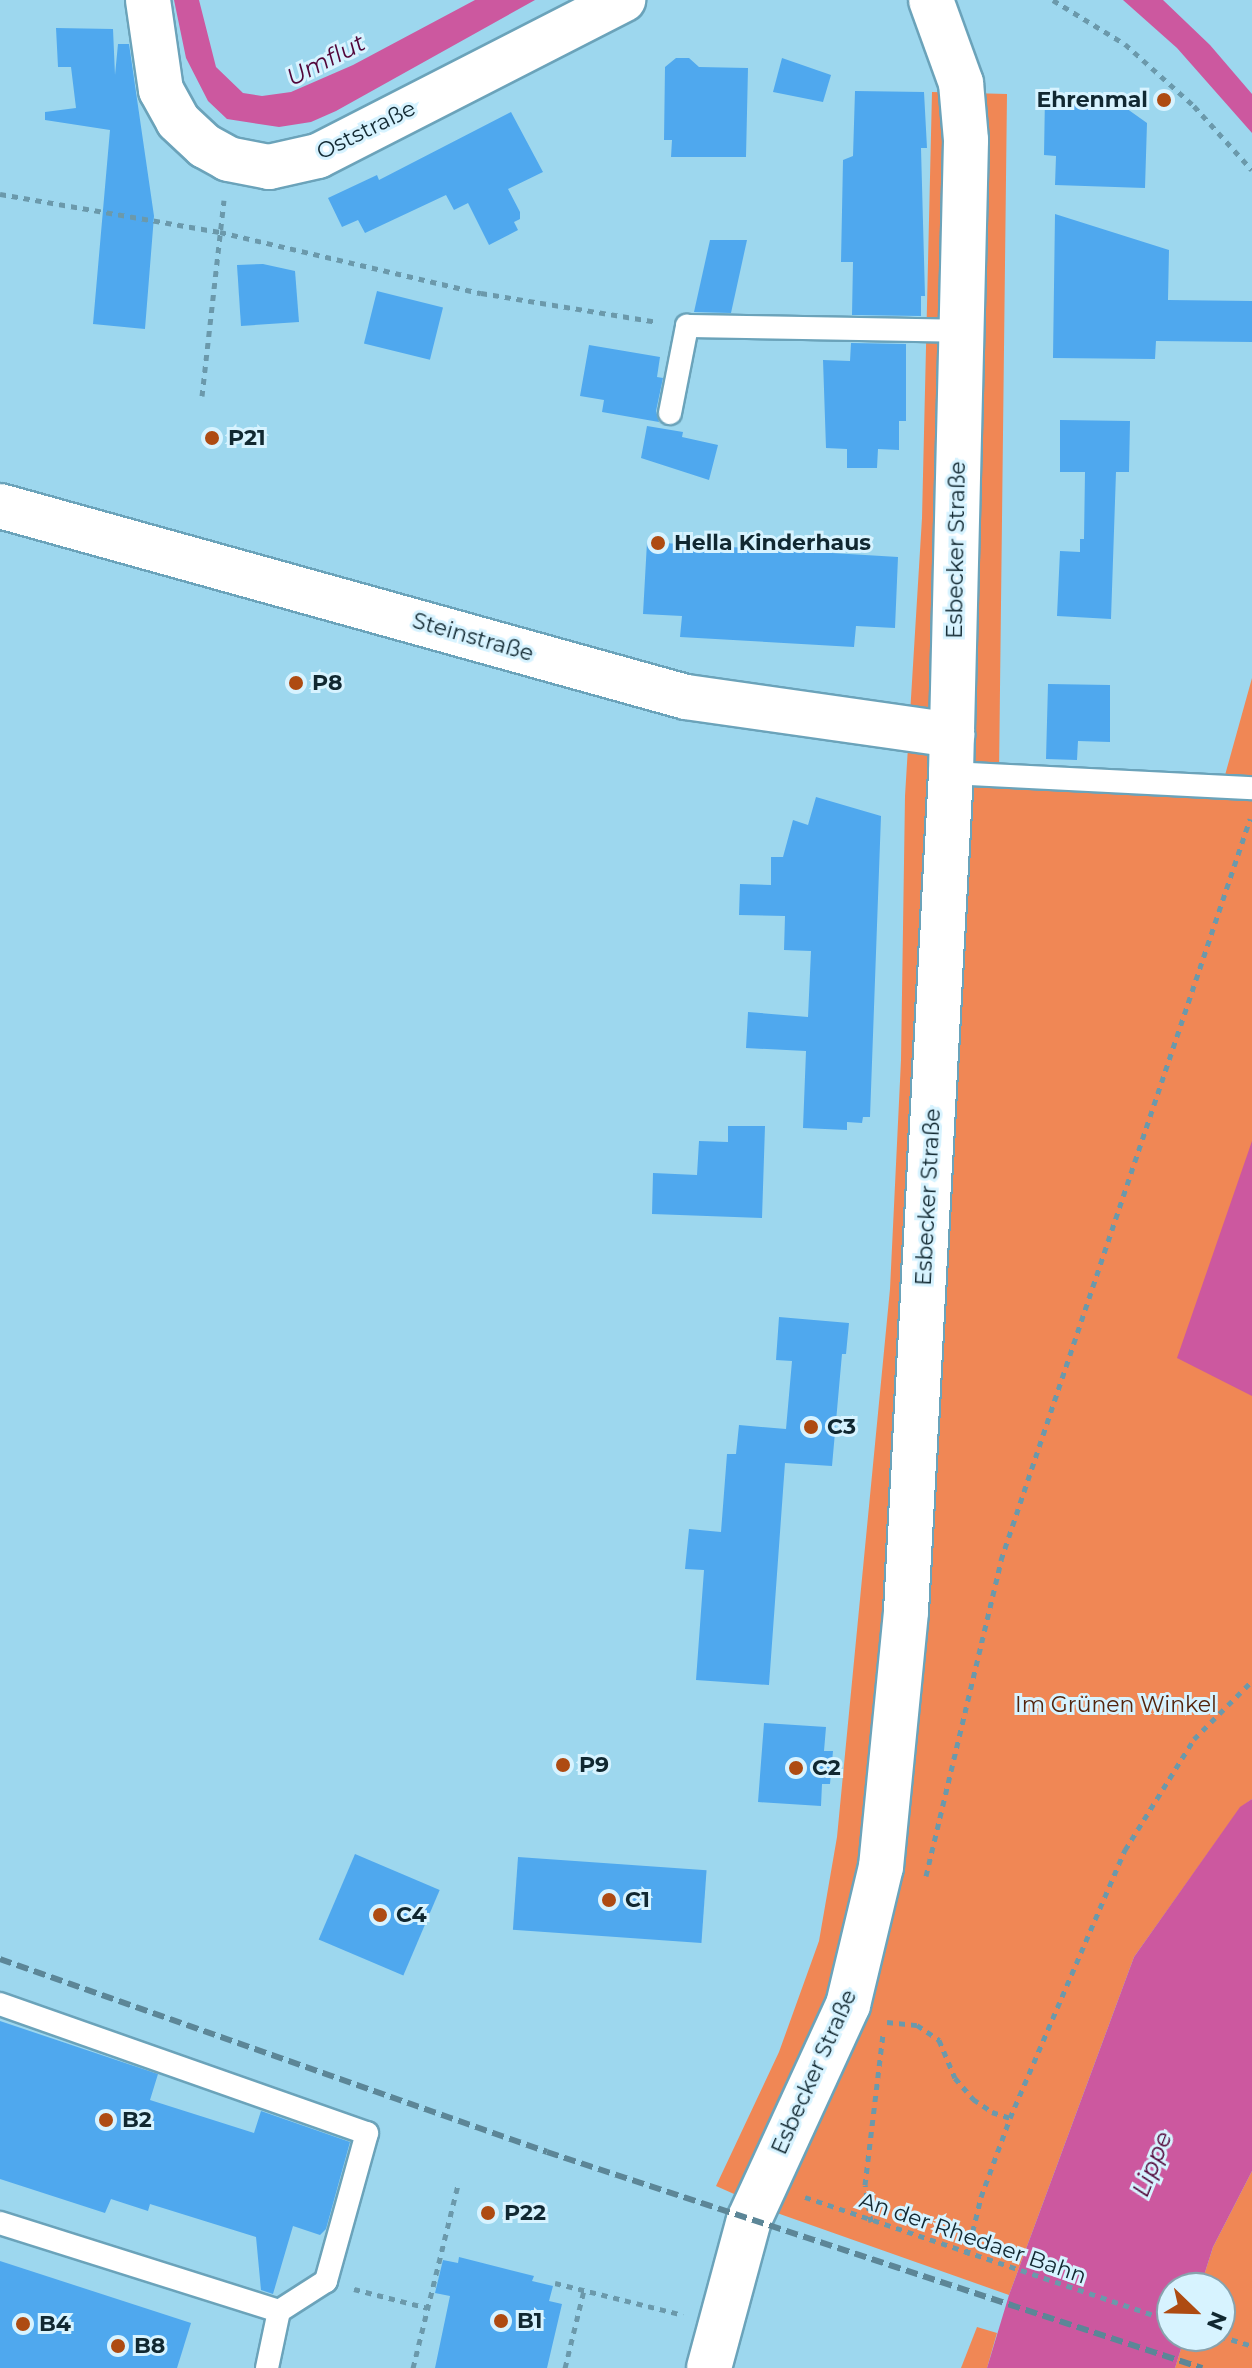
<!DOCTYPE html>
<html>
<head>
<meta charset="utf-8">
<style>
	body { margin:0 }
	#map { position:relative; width:1252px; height:2368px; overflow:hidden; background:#9dd7ee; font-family:Montserrat,sans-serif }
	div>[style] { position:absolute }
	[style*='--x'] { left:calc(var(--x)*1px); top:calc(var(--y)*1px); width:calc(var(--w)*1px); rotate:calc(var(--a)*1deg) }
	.green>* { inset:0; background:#f08755 }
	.water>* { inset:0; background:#cc589f }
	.building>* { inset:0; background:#4fa8ee; transform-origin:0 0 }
	.path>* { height:5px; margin-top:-2.5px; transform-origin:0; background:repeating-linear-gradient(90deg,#6b99ab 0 6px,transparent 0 12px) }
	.roads { filter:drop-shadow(2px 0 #6ba3ba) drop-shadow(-2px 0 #6ba3ba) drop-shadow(0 2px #6ba3ba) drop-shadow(0 -2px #6ba3ba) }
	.lane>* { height:22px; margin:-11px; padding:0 11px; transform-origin:11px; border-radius:11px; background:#fff }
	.street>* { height:44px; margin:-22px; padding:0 22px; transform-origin:22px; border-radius:22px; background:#fff }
	.rail>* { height:6px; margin-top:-3px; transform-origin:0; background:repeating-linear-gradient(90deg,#5c8697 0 12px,transparent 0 18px) }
	.dots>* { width:22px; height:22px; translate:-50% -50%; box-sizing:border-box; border:4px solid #d7f3ff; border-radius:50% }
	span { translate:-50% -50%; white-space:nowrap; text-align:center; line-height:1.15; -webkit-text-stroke:6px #d7f3ff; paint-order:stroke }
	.poi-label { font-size:22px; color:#112831; font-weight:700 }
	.right { translate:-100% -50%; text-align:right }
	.left { translate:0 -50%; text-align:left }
	.street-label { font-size:22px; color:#112831 }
	.park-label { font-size:22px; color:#54240c }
	.water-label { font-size:24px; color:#510539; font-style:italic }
	.north { position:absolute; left:1156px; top:2272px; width:80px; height:80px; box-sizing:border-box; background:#d7f3ff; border:2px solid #88a2ad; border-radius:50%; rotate:113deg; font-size:22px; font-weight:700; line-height:32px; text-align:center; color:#112831 }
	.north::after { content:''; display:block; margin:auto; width:28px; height:36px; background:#ae4b12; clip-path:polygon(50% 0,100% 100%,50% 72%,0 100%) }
</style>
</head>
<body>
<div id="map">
	<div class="green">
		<i style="clip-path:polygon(932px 92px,1007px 94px,999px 775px,1222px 786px,1252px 678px,1252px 1799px,1240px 1808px,1134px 1957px,1009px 2295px,777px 2213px,716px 2186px,779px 2052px,819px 1941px,837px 1837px,890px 1289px,901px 1060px,905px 796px,922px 518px)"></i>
		<i style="clip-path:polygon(1252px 2171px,1252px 2368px,1175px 2368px,1185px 2336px,1220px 2336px,1220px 2288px,1200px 2288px,1213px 2247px)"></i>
		<i style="clip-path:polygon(977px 2327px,997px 2333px,987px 2368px,961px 2368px)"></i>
	</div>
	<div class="water">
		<i style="clip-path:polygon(174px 0,199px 0,216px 67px,243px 93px,262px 96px,291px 92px,353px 65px,475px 0,535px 0,336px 111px,311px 122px,279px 127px,227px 119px,208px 101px,186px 58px)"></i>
		<i style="clip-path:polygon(1123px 0,1163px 0,1210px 45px,1252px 94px,1252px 133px,1177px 48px)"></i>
		<i style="clip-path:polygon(1252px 1141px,1252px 1396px,1177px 1358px)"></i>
		<i style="clip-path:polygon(1252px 1799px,1252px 2171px,1213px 2247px,1200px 2288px,1172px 2288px,1172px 2336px,1185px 2336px,1175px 2368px,987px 2368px,1009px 2295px,1134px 1957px,1240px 1807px)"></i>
	</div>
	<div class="building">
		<i style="clip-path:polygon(56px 28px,113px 29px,115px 75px,118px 44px,129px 44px,154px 216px,145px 329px,93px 324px,110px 130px,45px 120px,45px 112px,76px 108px,71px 67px,58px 67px)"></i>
		<i style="clip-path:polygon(676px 58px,689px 58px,699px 67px,748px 68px,746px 157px,671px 157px,672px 140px,664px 140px,665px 67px)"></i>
		<i style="clip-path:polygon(782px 58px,831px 75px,823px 102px,773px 92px)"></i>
		<i style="clip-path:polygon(855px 91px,924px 92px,927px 148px,921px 148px,925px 296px,921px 296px,921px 316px,852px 315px,853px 262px,841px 262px,843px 160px,853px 156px)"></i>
		<i style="clip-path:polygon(1045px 95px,1109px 96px,1147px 123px,1145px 188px,1055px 185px,1056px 156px,1044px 155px)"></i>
		<i style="clip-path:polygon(511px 112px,543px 172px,508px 189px,520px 212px,520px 219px,514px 222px,518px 230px,489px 245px,468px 203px,454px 210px,446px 195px,365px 233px,358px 220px,342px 227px,328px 198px,377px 175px,379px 180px)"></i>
		<i style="clip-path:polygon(1055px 214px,1169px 250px,1168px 300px,1252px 301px,1252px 342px,1156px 341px,1155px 359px,1053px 358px)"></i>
		<i style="clip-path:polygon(710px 240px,747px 240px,731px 313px,694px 312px)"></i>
		<i style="clip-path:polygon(263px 264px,295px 271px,299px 322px,241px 326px,237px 265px)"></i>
		<i style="left:377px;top:291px;width:68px;height:54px;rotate:14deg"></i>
		<i style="clip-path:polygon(851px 343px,906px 344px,906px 421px,899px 421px,899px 450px,878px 449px,877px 468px,847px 468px,847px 449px,826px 448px,823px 360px,850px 361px)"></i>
		<i style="clip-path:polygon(589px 345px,660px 357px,657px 377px,663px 378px,656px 411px,659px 422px,602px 412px,604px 400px,580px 396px)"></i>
		<i style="clip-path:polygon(1060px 420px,1130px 421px,1129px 472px,1116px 472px,1111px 619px,1057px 616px,1060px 551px,1080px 552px,1080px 539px,1084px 539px,1085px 472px,1060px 472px)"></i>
		<i style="clip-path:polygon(647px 426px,683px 432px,682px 437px,718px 445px,709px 480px,641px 458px)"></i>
		<i style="clip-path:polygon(647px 542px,898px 557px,895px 628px,856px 626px,854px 647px,680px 637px,682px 616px,643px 614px)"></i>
		<i style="clip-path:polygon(1048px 684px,1110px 685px,1110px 742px,1078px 741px,1077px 760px,1046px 759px)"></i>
		<i style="clip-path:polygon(816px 797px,881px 816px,870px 1117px,863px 1117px,862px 1123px,847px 1122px,847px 1130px,803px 1128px,806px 1051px,746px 1048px,748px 1012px,808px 1017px,811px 951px,784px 950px,785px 916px,739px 915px,740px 884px,771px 885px,771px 857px,783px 857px,793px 820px,808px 825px)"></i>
		<i style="clip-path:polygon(728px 1126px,765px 1126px,762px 1218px,652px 1214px,653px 1173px,697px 1175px,699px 1141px,728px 1142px)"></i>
		<i style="clip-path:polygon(779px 1317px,849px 1323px,846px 1354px,842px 1354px,832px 1466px,785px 1463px,769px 1685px,696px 1680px,704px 1570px,685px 1569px,689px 1529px,721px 1532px,727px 1454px,736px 1454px,739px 1425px,786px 1429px,792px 1361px,776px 1360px)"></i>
		<i style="clip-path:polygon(764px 1723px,826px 1727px,824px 1751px,833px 1751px,830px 1784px,822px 1784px,821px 1806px,758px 1802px)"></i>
		<i style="left:355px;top:1854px;width:92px;height:93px;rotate:23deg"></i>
		<i style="left:518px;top:1857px;width:189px;height:73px;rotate:4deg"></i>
		<i style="clip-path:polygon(0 2021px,158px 2074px,150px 2100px,254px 2133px,261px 2111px,350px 2142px,326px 2229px,320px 2235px,293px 2226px,273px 2294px,261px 2290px,256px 2237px,150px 2204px,148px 2211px,111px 2199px,105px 2213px,0 2179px)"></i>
		<i style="clip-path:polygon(459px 2257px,534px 2276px,532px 2281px,553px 2286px,549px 2301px,562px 2304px,547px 2368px,435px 2368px,450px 2296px,435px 2293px,443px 2260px,458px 2263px)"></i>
		<i style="clip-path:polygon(0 2261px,191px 2323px,177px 2368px,0 2368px)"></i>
	</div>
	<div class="path">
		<i style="--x:1053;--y:0;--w:84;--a:31.4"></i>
		<i style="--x:1125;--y:44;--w:93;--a:41.9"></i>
		<i style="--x:1194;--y:106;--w:86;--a:47.8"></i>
		<i style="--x:0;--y:194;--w:223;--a:9.8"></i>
		<i style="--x:220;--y:232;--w:268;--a:13.2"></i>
		<i style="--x:481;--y:293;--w:179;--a:9.3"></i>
		<i style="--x:202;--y:396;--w:197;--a:-83.6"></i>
		<i style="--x:926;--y:1876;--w:325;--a:-76.6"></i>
		<i style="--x:1001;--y:1560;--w:782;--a:-71.43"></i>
		<i style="--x:887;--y:2022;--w:30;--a:6"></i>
		<i style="--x:917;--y:2025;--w:27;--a:34"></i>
		<i style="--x:939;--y:2040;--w:41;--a:67.2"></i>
		<i style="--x:955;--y:2078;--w:28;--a:49"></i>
		<i style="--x:973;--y:2099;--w:23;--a:34"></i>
		<i style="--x:992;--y:2112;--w:19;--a:18"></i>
		<i style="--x:805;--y:2197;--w:387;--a:18.7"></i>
		<i style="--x:871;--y:2222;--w:37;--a:-99"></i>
		<i style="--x:865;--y:2185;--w:152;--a:-83.2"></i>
		<i style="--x:967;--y:2255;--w:60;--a:-76.4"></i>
		<i style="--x:981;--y:2197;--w:84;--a:-69.8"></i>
		<i style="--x:1010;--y:2118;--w:292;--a:-66.8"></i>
		<i style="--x:1125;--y:1850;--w:131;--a:-58.1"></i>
		<i style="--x:1194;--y:1739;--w:82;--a:-45"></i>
		<i style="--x:555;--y:2283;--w:132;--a:14"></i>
		<i style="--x:354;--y:2289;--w:76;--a:14.4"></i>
		<i style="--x:1220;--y:2336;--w:34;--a:17"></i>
		<i style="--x:413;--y:2368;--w:188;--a:-76.2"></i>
		<i style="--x:565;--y:2368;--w:80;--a:-76.3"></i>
	</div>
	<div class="roads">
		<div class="lane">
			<i style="--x:670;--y:413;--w:89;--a:-78.9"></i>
			<i style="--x:687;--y:326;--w:274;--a:1"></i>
			<i style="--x:951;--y:773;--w:301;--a:2.9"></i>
			<i style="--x:0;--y:2004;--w:389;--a:19.4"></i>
			<i style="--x:367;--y:2133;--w:154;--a:105.5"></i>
			<i style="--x:326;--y:2281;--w:56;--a:147.4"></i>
			<i style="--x:279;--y:2311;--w:58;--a:101.9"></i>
			<i style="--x:0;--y:2223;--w:293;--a:17.5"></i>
		</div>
		<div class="street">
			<i style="--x:148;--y:0;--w:91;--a:81.8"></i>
			<i style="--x:161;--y:90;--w:35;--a:61"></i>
			<i style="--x:178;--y:121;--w:37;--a:43"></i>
			<i style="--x:205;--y:146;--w:26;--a:29"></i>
			<i style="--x:228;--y:159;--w:42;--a:11"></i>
			<i style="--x:269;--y:167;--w:50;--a:-12.7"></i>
			<i style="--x:318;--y:156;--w:343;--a:-27.1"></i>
			<i style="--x:0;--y:506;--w:712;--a:15.56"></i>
			<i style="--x:686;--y:697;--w:269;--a:8.1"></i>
			<i style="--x:709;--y:2368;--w:153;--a:-74.9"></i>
			<i style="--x:749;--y:2220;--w:237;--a:-65.3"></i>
			<i style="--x:848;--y:2005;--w:142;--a:-76.6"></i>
			<i style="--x:881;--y:1867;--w:257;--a:-84.4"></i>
			<i style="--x:906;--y:1611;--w:839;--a:-86.93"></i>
			<i style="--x:951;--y:773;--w:633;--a:-88.64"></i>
			<i style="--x:966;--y:140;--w:57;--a:-95"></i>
			<i style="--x:961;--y:83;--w:88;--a:-109.9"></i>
		</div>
	</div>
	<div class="rail">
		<i style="--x:0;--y:1959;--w:580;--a:19.43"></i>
		<i style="--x:547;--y:2152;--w:690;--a:18.25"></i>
	</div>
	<div class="dots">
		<i style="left:1164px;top:100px;background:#ae4b12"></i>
		<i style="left:212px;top:438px;background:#ae4b12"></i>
		<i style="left:658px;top:543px;background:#ae4b12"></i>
		<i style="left:296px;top:683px;background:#ae4b12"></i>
		<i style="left:811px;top:1427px;background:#ae4b12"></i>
		<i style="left:563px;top:1765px;background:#ae4b12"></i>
		<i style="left:796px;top:1768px;background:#ae4b12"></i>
		<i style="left:609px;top:1900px;background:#ae4b12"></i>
		<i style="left:380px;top:1915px;background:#ae4b12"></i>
		<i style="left:106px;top:2120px;background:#ae4b12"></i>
		<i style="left:488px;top:2213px;background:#ae4b12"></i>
		<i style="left:501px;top:2321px;background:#ae4b12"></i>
		<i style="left:23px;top:2324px;background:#ae4b12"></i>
		<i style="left:118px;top:2346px;background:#ae4b12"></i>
	</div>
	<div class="poi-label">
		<span class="right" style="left:1148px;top:100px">Ehrenmal</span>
		<span class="left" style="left:228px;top:438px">P21</span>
		<span class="left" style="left:674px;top:543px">Hella Kinderhaus</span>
		<span class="left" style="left:312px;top:683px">P8</span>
		<span class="left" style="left:827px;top:1427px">C3</span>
		<span class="left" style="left:579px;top:1765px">P9</span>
		<span class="left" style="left:812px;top:1768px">C2</span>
		<span class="left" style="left:625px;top:1900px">C1</span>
		<span class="left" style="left:396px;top:1915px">C4</span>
		<span class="left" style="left:122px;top:2120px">B2</span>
		<span class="left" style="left:504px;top:2213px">P22</span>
		<span class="left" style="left:517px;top:2321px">B1</span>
		<span class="left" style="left:39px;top:2324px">B4</span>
		<span class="left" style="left:134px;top:2346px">B8</span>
	</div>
	<div class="street-label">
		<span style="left:366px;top:130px;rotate:-26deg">Oststraße</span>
		<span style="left:956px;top:550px;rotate:-89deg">Esbecker Straße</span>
		<span style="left:473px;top:637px;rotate:16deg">Steinstraße</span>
		<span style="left:928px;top:1197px;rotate:-87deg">Esbecker Straße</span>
		<span style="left:814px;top:2072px;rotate:-66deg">Esbecker Straße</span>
		<span style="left:973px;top:2238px;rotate:19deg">An der Rhedaer Bahn</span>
	</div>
	<div class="park-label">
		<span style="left:1116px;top:1705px">Im Grünen Winkel</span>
	</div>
	<div class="water-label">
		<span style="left:326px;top:60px;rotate:-27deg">Umflut</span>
		<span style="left:1152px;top:2164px;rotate:-68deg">Lippe</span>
	</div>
	<div class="north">N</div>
</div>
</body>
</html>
